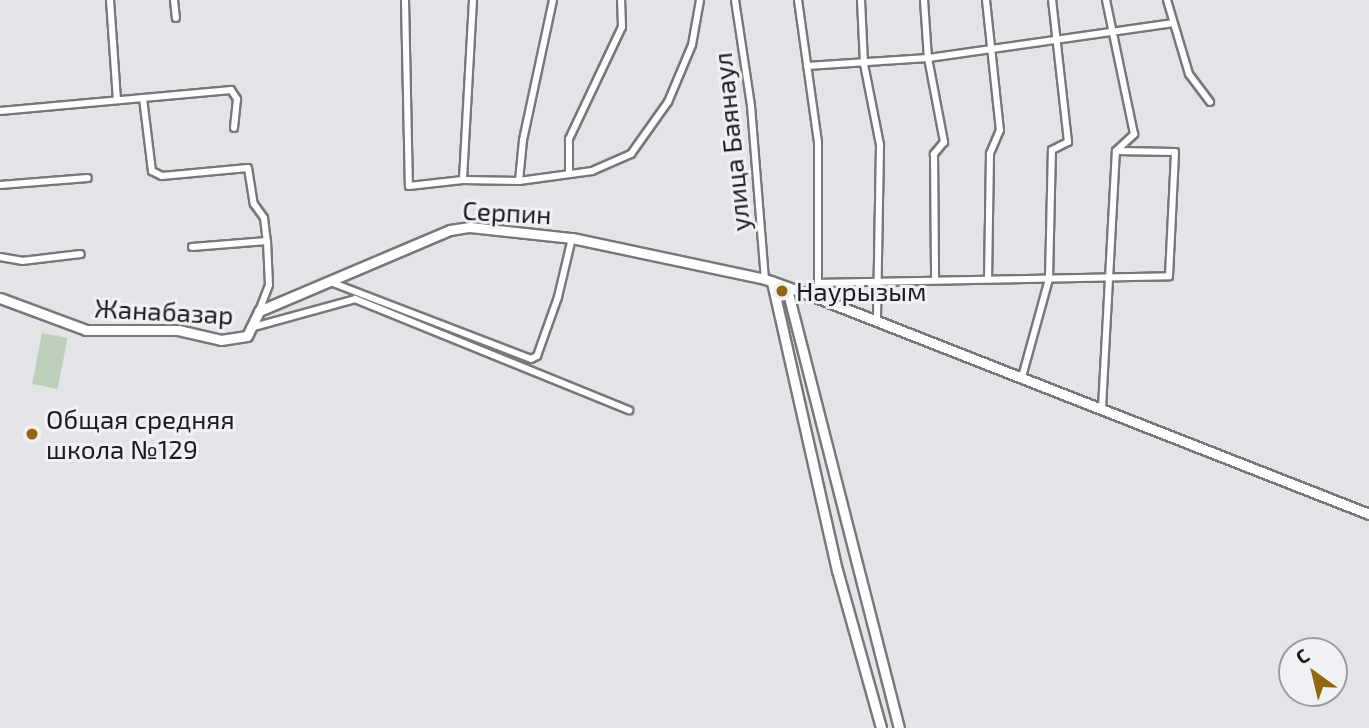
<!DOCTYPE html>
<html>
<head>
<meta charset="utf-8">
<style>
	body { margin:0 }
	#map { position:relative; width:1369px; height:728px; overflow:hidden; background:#e3e4e8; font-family:"Exo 2",sans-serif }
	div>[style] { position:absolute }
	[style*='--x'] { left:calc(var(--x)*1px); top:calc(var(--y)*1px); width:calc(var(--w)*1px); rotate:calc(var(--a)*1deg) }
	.green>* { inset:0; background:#bccfba; transform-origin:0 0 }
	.roads { filter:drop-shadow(2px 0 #77787c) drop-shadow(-2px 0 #77787c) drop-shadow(0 2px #77787c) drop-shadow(0 -2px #77787c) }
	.street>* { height:6px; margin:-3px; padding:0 3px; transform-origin:3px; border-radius:3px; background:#fff }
	.secondary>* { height:9px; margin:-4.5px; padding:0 4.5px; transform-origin:4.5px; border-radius:4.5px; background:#fff }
	.dots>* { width:19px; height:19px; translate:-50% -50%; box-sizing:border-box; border:4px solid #f0f1f5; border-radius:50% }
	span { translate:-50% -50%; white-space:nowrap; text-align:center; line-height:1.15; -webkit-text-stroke:6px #f0f1f5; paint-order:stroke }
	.street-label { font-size:26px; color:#1c1c1d }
	.poi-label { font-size:26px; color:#1c1c1d }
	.left { translate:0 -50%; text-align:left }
	.north { position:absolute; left:1278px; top:637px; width:70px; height:70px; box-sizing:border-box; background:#f0f1f5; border:2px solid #9b9c9f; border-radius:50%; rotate:326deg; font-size:19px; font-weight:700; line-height:28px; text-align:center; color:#1c1c1d }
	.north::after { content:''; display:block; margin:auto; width:24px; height:32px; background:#926710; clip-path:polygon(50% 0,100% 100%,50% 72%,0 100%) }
</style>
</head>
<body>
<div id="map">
	<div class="green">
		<i style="left:42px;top:333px;width:26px;height:52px;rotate:11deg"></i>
	</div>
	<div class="roads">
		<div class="street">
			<i style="--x:110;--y:0;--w:99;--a:86"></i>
			<i style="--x:174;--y:0;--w:18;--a:84"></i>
			<i style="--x:405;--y:0;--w:186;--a:88.8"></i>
			<i style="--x:409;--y:186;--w:54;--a:-6.3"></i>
			<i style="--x:473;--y:0;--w:180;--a:93.2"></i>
			<i style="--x:463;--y:180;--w:56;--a:1"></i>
			<i style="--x:519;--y:181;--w:74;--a:-7.8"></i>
			<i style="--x:592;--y:171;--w:43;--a:-23.6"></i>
			<i style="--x:631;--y:154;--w:64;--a:-54.6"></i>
			<i style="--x:668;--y:102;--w:62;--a:-67.2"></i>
			<i style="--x:692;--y:45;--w:46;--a:-79.9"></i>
			<i style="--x:735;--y:0;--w:107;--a:81.4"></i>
			<i style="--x:751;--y:106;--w:174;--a:85.4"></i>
			<i style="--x:798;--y:0;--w:143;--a:82"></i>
			<i style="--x:818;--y:142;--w:141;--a:90"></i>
			<i style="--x:861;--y:0;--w:64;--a:87.3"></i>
			<i style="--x:864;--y:64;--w:83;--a:78.8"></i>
			<i style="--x:880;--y:145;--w:174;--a:91"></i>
			<i style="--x:924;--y:0;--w:58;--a:86.1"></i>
			<i style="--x:928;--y:58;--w:86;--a:79.2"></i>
			<i style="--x:944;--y:142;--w:16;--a:130"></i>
			<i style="--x:934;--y:154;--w:125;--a:89.5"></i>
			<i style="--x:986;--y:0;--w:131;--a:83.9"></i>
			<i style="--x:1000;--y:130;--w:26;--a:113"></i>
			<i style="--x:990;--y:154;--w:125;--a:90.9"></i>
			<i style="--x:1167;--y:0;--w:77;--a:73.4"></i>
			<i style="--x:1189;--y:74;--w:35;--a:53"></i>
			<i style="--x:807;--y:66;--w:121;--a:-3.8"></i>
			<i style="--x:928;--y:58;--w:247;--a:-8.1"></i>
			<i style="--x:143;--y:98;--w:74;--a:83"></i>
			<i style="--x:152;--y:171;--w:11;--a:27"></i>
			<i style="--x:162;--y:176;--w:86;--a:-5.3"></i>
			<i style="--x:248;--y:168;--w:36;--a:81"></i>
			<i style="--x:254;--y:204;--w:17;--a:54"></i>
			<i style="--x:264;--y:218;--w:23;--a:83"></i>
			<i style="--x:267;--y:241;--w:44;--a:87.4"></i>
			<i style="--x:269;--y:285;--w:28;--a:111"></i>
			<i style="--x:0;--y:111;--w:232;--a:-5.2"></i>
			<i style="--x:231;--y:90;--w:11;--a:56"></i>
			<i style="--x:237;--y:99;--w:29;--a:96"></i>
			<i style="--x:569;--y:174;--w:35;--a:-90"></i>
			<i style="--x:569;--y:139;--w:124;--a:-64.7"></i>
			<i style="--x:622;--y:27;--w:27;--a:-92"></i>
			<i style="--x:519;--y:181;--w:41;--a:-84.4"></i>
			<i style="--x:523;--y:140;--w:143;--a:-77.9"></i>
			<i style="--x:0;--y:185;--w:88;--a:-4.5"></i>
			<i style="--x:192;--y:247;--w:75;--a:-4.6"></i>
			<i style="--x:0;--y:257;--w:22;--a:10"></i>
			<i style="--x:22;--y:261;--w:59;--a:-6.8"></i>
			<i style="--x:328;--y:281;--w:217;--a:21"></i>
			<i style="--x:531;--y:359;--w:7;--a:-27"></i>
			<i style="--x:537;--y:356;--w:63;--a:-70.4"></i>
			<i style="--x:558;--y:297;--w:61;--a:-76.7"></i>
			<i style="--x:813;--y:296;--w:14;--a:-69"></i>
			<i style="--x:818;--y:283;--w:351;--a:-1.1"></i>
			<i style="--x:1169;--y:276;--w:124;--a:-87.2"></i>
			<i style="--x:1175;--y:152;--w:59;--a:-179"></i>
			<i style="--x:250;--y:328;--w:109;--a:-15.4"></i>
			<i style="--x:355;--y:299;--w:296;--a:22.1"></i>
			<i style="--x:1022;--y:377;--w:102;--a:-74.6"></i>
			<i style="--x:1049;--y:279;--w:129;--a:-88.7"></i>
			<i style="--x:1052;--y:150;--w:18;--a:-27"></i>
			<i style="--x:1068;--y:142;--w:143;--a:-96.4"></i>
			<i style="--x:1102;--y:408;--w:257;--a:-86.9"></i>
			<i style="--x:1116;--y:151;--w:25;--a:-43"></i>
			<i style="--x:1134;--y:134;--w:137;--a:-101.8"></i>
		</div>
		<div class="secondary">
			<i style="--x:772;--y:282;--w:295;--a:77.3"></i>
			<i style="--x:837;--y:570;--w:164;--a:74.4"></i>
			<i style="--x:787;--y:289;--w:453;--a:75.7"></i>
			<i style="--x:0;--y:298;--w:92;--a:20.4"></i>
			<i style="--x:86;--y:330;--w:92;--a:0"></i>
			<i style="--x:178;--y:330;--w:44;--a:13.1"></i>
			<i style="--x:221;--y:340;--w:26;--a:-9"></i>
			<i style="--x:247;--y:336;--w:28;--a:-64"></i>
			<i style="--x:259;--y:311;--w:207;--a:-23"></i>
			<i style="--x:450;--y:230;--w:20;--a:-9"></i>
			<i style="--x:470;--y:227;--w:103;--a:6.2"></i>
			<i style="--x:572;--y:238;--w:197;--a:12"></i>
			<i style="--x:765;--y:279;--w:51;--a:19.5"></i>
			<i style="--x:813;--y:296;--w:597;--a:21.41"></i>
		</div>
	</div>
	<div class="dots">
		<i style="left:782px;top:291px;background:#926710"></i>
		<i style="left:32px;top:434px;background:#926710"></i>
	</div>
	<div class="street-label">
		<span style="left:731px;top:142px;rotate:-96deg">улица Баянаул</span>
		<span style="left:507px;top:212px;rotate:3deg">Серпин</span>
		<span style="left:164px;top:311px;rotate:3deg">Жанабазар</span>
	</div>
	<div class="poi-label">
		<span class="left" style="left:796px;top:291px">Наурызым</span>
		<span class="left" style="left:46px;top:434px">Общая средняя<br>школа №129</span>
	</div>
	<div class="north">С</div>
</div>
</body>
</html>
